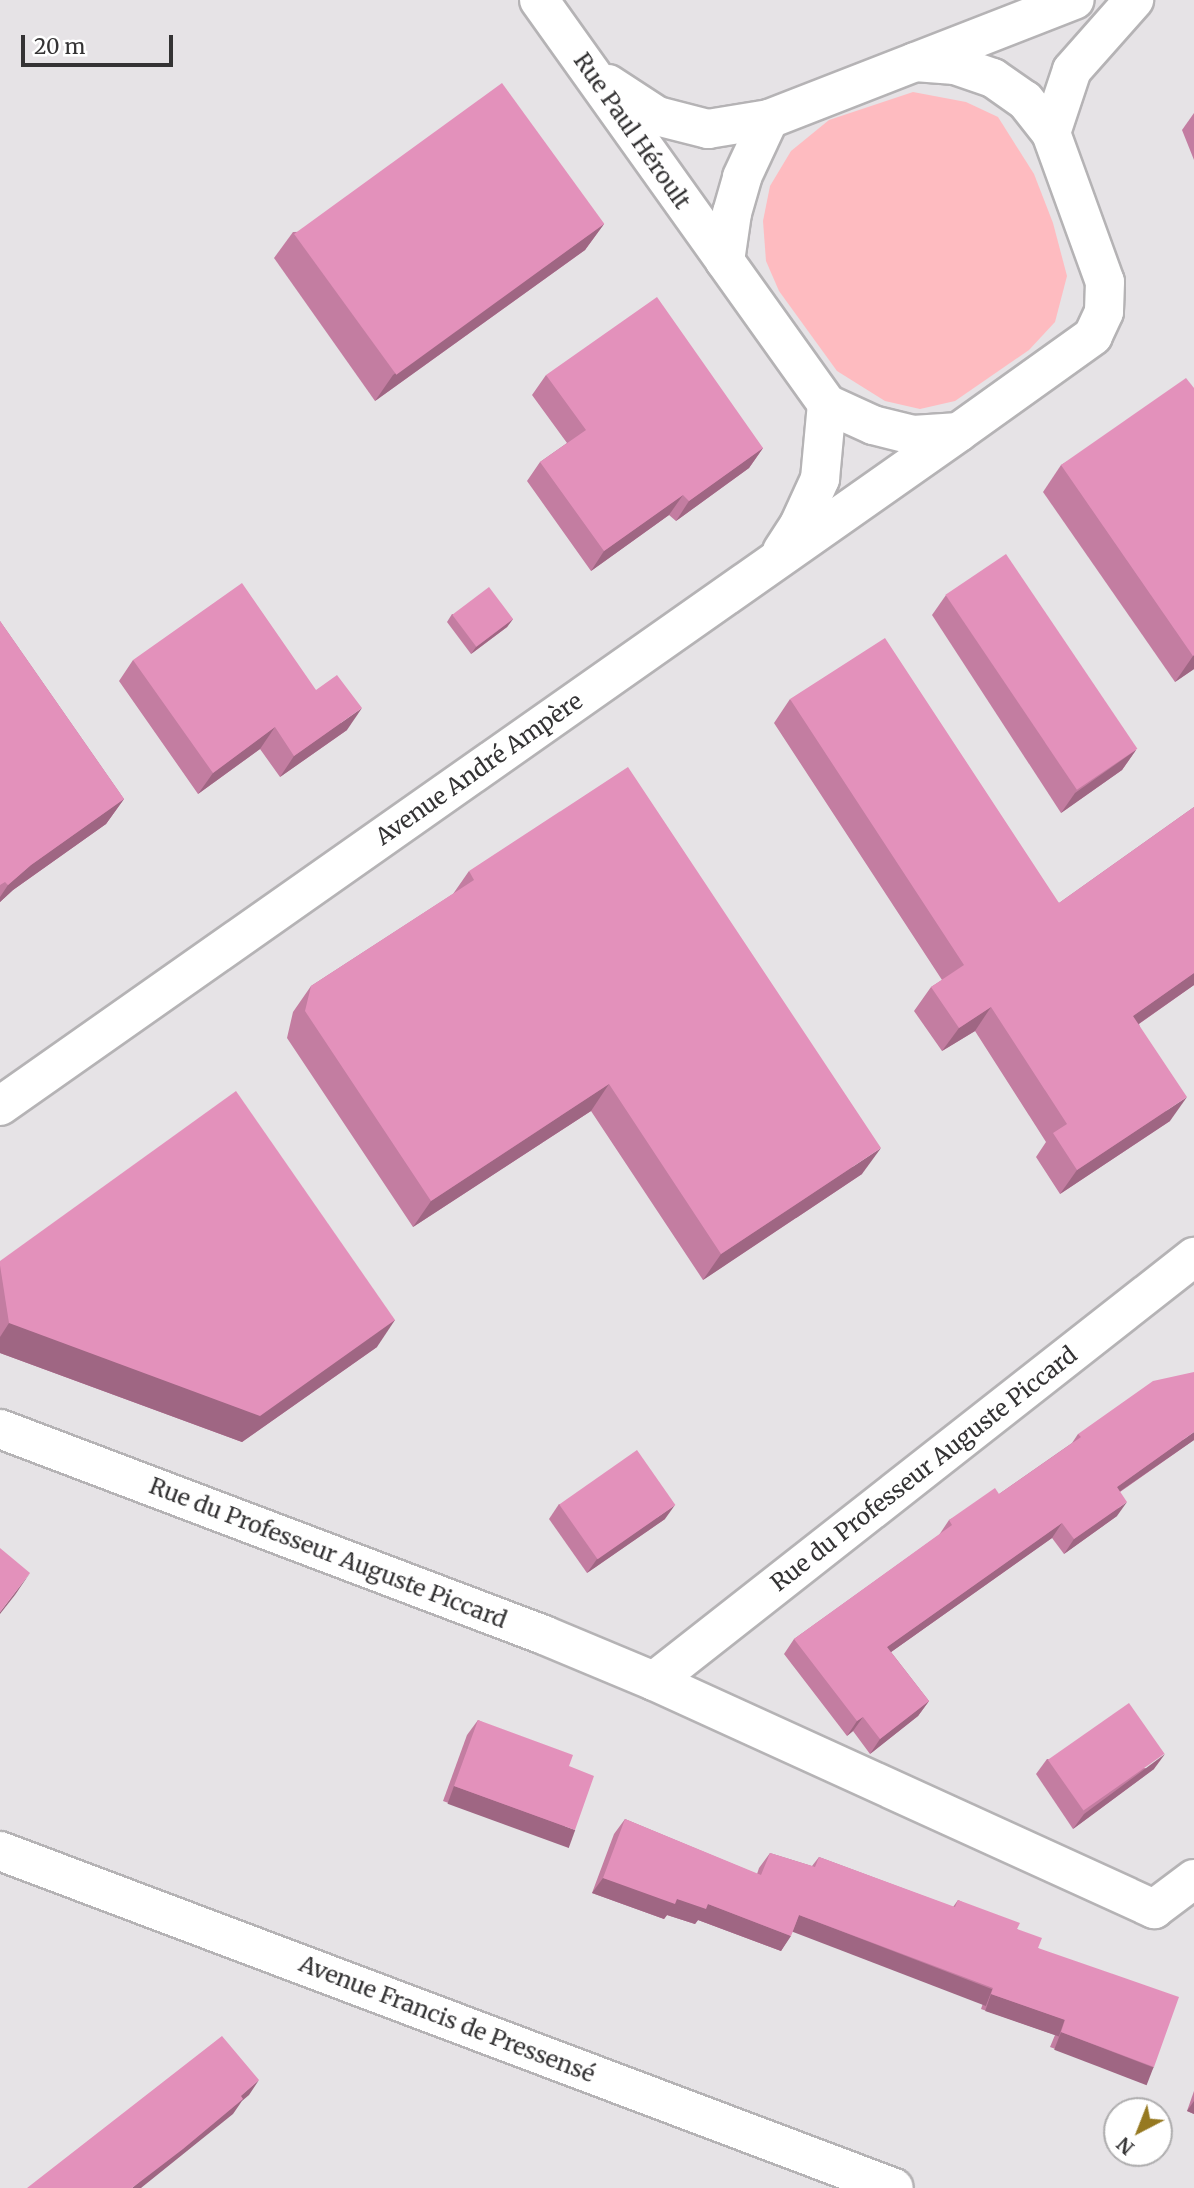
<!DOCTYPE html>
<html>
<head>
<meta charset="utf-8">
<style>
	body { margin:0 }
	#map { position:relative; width:1194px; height:2188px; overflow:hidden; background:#e6e3e6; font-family:Merriweather,serif }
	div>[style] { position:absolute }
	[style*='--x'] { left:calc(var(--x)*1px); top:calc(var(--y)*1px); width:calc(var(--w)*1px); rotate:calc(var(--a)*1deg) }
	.green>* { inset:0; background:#febbc0 }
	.roads { filter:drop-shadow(2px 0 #b5b3b5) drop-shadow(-2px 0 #b5b3b5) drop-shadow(0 2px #b5b3b5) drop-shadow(0 -2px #b5b3b5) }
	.minor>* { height:38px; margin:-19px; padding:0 19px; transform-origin:19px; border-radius:19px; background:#fff }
	.primary>* { height:38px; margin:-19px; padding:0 19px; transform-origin:19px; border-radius:19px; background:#fff }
	.wall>* { inset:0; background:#c37da1 }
	.shaded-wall>* { inset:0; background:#9f6683; transform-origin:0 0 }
	.building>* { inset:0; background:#e391bb; transform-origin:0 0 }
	span { translate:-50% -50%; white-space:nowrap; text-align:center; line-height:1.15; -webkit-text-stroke:5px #fff; paint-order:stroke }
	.street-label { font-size:23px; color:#343334 }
	.north { position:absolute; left:1103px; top:2097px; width:70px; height:70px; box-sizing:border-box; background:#fff; border:2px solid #aeadae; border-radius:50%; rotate:222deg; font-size:19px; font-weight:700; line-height:28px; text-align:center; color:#343334 }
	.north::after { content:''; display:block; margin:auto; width:24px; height:32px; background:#967921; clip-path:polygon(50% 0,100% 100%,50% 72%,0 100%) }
	.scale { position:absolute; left:21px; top:35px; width:152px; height:32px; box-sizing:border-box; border:4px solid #343334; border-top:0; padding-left:9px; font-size:21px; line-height:24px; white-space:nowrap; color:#343334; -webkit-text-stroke:5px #fff; paint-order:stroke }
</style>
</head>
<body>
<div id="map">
	<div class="green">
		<i style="clip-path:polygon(913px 92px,966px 102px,998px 117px,1034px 174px,1053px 223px,1067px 276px,1055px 322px,1029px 350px,955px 401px,920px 409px,885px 401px,837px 371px,779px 291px,766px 261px,763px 221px,770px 186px,791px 151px,829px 120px)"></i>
	</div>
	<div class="roads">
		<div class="minor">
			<i style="--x:539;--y:0;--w:320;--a:54.5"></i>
			<i style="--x:915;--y:62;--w:40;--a:4.3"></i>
			<i style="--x:955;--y:65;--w:40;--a:18.9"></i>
			<i style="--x:993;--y:78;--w:39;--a:35"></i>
			<i style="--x:1025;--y:100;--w:42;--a:51.8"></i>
			<i style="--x:1051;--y:133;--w:158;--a:70.1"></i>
			<i style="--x:1105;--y:282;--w:30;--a:92"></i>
			<i style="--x:1104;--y:312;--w:26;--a:115"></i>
			<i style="--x:1093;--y:336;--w:165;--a:144.4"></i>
			<i style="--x:959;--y:432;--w:46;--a:176.3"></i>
			<i style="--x:913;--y:435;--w:41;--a:-166"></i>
			<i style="--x:873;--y:425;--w:51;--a:-155.5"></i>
			<i style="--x:827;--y:404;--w:176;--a:-125.5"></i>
			<i style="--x:725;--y:261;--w:49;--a:-81.7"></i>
			<i style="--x:732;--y:213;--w:37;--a:-74"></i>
			<i style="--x:742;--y:177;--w:64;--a:-65"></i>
			<i style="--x:769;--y:119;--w:328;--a:-21.3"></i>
			<i style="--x:608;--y:84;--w:59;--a:33.1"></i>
			<i style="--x:657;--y:116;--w:53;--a:14.3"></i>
			<i style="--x:708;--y:129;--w:62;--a:-9.3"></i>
			<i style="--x:1051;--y:133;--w:66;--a:-71.6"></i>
			<i style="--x:1072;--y:70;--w:94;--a:-48.5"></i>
			<i style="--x:782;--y:551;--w:31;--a:-57"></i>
			<i style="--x:799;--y:525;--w:51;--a:-65.5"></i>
			<i style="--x:820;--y:479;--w:75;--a:-84.7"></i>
			<i style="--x:0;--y:1106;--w:1172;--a:-35.1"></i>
			<i style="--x:0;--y:1429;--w:582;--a:20.74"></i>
			<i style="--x:544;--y:1635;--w:119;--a:22.7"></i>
			<i style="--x:654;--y:1681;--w:687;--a:-38.14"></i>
			<i style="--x:654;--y:1681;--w:550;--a:24.51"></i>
			<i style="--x:1154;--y:1909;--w:50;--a:-36.9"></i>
		</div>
		<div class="primary">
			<i style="--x:0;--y:1851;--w:955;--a:20.65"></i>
		</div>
	</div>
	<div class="wall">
		<i style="clip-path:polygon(1194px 113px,1194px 160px,1182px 130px)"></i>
		<i style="clip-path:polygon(604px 224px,585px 250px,375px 401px,274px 258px,293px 232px)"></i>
		<i style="clip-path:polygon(546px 375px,763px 448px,749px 468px,676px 521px,669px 515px,591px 571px,527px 481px,540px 462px,567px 443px,532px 395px)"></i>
		<i style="clip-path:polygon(1194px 388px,1194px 669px,1175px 682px,1043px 492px,1061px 465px)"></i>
		<i style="clip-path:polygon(946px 595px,1136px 750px,1122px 770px,1061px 813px,932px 615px)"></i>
		<i style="clip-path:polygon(452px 614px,513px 619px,507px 627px,471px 654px,447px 622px)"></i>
		<i style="clip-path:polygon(0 621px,124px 799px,106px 824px,13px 890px,0 902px)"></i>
		<i style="clip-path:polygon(133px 660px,316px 690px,347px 730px,280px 777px,260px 749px,198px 794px,119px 681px)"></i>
		<i style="clip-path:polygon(790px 699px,1059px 903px,1194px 807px,1194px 985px,1139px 1024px,1170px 1121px,1060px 1194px,1036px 1157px,1046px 1142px,975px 1031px,942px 1051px,914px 1011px,931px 987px,942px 980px,774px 723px)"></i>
		<i style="clip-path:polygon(469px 871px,862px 1174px,703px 1280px,591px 1111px,413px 1227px,287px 1038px,293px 1012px,311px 986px,453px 894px)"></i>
		<i style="clip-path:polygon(0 1261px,377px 1347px,242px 1442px,0 1353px)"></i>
		<i style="clip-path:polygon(1078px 1434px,1194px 1440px,1120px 1492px,1117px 1516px,1064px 1554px,1052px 1538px,891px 1652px,929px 1701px,918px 1716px,870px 1754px,853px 1731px,847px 1736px,784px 1654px,794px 1639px,939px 1535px,949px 1520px,999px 1494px,1072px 1443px)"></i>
		<i style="clip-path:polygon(559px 1504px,665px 1519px,587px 1573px,549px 1519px)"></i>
		<i style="clip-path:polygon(478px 1720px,569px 1766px,564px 1845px,443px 1801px,467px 1735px)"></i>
		<i style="clip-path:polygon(1047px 1759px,1154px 1769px,1073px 1829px,1036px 1774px)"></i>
		<i style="clip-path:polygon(625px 1819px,757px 1874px,759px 1868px,770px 1853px,812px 1866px,819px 1857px,953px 1907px,958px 1900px,1017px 1929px,1038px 1948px,1154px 2067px,1144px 2082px,1050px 2047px,1055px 2035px,981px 2009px,983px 2003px,793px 1931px,781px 1951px,698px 1920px,695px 1924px,667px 1915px,664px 1919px,592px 1893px,614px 1834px)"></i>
		<i style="clip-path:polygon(1194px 2091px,1194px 2114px,1187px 2111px)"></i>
	</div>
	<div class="shaded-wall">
		<i style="clip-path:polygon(604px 224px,585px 250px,375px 401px,393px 375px)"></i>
		<i style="clip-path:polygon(763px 448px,749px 468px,676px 521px,689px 501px)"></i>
		<i style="clip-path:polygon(683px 495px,669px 515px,591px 571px,604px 551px)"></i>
		<i style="clip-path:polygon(513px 619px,507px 627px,471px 654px,476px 647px)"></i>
		<i style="clip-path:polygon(1194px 655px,1194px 669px,1175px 682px,1193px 656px)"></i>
		<i style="clip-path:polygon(362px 708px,347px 730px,280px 777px,294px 756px)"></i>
		<i style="clip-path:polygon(275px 727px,260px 749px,198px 794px,213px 773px)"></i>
		<i style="clip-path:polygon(1136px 750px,1122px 770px,1061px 813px,1075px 793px)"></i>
		<i style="clip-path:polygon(124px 799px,106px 824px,13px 890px,0 902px,0 897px,8px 885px,31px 865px)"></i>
		<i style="clip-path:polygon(1194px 973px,1194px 985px,1117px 1039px,1133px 1016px)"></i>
		<i style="clip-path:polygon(991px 1007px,975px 1031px,942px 1051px,959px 1028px)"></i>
		<i style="clip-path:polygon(609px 1084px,591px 1111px,413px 1227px,431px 1201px)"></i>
		<i style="clip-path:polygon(1187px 1097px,1170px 1121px,1060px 1194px,1077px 1170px)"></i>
		<i style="clip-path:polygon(881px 1148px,862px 1174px,703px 1280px,721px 1254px)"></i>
		<i style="clip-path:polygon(395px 1320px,377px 1347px,242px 1442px,0 1353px,0 1337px,9px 1323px)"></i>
		<i style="clip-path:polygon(1194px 1432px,1194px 1440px,1106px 1501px,1117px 1487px)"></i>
		<i style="clip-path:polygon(1127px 1502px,1117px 1516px,1064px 1554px,1074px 1539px)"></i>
		<i style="clip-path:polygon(675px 1505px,665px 1519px,587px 1573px,597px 1559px)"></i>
		<i style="clip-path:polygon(1062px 1523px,1052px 1538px,877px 1662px,887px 1647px)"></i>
		<i style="clip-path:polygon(30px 1573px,15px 1595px,0 1614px,0 1612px)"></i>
		<i style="clip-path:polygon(929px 1701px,918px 1716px,870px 1754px,880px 1739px)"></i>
		<i style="clip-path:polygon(863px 1717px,853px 1731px,847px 1736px,857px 1721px)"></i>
		<i style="clip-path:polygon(1165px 1754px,1154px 1769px,1073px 1829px,1084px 1814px)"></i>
		<i style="left:454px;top:1786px;width:129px;height:19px;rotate:20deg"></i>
		<i style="clip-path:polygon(603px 1878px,677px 1899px,708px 1904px,791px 1936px,781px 1951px,698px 1920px,695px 1924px,667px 1915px,664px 1919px,592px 1893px)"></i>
		<i style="left:799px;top:1915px;width:207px;height:18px;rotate:21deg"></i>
		<i style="left:991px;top:1994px;width:78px;height:18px;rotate:19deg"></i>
		<i style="left:1061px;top:2032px;width:99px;height:19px;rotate:21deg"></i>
		<i style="clip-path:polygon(259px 2080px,249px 2095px,242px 2101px,233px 2114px,141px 2188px,132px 2188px)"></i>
		<i style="clip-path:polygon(1194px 2101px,1194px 2114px,1187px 2111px)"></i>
	</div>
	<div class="building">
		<i style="left:502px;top:83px;width:174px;height:257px;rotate:54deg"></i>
		<i style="clip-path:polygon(657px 297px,763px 448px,689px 501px,683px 495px,604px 551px,540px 462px,586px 430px,546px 375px)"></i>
		<i style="clip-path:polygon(1186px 378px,1194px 388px,1194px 655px,1193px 656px,1061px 465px)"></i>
		<i style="left:1006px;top:554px;width:235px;height:73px;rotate:56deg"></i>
		<i style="clip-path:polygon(242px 583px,316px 690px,337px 675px,362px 708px,294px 756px,275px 727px,213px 773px,133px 660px)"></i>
		<i style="left:489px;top:587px;width:40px;height:46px;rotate:53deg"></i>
		<i style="clip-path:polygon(0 621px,124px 799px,31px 865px,8px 885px,5px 882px,0 885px)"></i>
		<i style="clip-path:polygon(885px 638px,1059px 903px,1194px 807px,1194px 973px,1133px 1016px,1187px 1097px,1077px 1170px,1053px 1133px,1067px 1124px,991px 1007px,959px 1028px,931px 987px,964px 965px,790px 699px)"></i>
		<i style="clip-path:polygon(628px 767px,881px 1148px,721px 1254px,609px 1084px,431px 1201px,305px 1011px,311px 986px,474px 880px,469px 871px)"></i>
		<i style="clip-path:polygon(236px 1091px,395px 1320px,260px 1416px,9px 1323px,0 1265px,0 1261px)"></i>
		<i style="clip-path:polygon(1194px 1372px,1194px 1432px,1117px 1487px,1127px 1502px,1074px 1539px,1062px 1523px,887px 1647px,929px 1701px,880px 1739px,863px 1717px,857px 1721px,794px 1639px,952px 1525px,949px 1520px,995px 1488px,999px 1494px,1081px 1437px,1078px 1434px,1153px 1381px)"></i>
		<i style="left:637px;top:1450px;width:67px;height:95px;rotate:55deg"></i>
		<i style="clip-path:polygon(0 1548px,30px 1573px,0 1612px)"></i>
		<i style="left:1129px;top:1703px;width:62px;height:99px;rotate:55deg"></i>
		<i style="clip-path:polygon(478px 1720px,573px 1755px,569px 1766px,594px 1776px,575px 1830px,454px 1786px)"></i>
		<i style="clip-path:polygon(625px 1819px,761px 1875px,770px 1853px,815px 1867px,819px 1857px,955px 1907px,958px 1900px,1020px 1923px,1017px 1929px,1042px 1938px,1038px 1948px,1179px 1997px,1154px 2067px,1061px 2032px,1065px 2020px,991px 1994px,993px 1988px,799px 1915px,791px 1936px,708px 1904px,706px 1909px,677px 1899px,675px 1904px,603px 1878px)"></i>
		<i style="clip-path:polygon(222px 2036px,259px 2080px,241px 2096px,243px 2099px,183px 2149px,132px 2188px,27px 2188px)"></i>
	</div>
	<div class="street-label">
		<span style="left:632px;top:131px;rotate:55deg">Rue Paul Héroult</span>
		<span style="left:479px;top:769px;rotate:-35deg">Avenue André Ampère</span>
		<span style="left:924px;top:1469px;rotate:-38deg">Rue du Professeur Auguste Piccard</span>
		<span style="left:328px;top:1553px;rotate:21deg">Rue du Professeur Auguste Piccard</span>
		<span style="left:447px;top:2019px;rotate:21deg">Avenue Francis de Pressensé</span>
	</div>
	<div class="north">N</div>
	<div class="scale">20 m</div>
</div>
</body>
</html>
